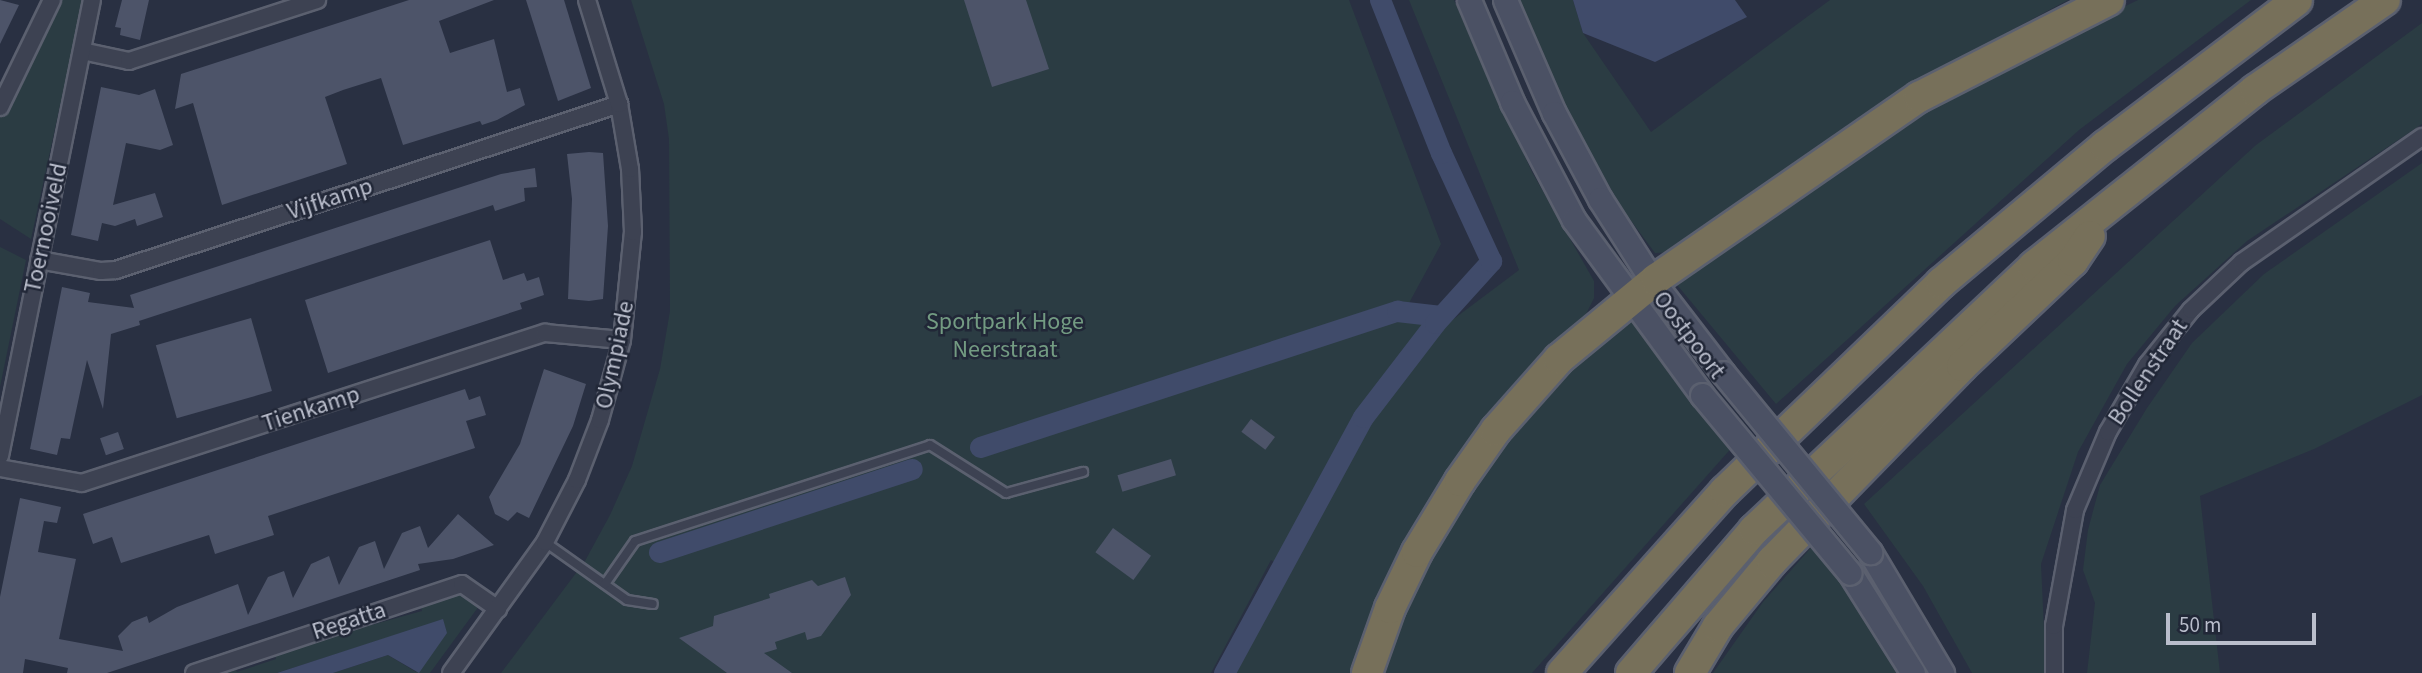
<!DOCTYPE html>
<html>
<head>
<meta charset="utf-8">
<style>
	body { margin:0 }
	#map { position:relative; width:2422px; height:673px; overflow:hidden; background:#293042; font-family:"Source Sans 3",sans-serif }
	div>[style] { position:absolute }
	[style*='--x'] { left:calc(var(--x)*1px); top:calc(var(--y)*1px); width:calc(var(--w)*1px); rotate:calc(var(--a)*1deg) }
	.green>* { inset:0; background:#2b3c43 }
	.water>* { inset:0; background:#404b6a }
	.canal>* { height:21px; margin:-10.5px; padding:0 10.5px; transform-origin:10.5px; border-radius:10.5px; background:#404b6a }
	.building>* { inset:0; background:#4d5469; transform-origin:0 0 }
	.roads { filter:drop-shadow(2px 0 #5b606f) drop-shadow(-2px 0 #5b606f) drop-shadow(0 2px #5b606f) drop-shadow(0 -2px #5b606f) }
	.lane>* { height:8px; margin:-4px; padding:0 4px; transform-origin:4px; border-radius:4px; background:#3d4252 }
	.street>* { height:16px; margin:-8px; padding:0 8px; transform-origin:8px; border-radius:8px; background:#3d4252 }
	.secondary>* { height:23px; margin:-11.5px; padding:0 11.5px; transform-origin:11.5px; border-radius:11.5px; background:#4b5164 }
	.highway>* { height:30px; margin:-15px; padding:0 15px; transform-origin:15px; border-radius:15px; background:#77705a }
	.bridges { filter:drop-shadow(2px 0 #5b606f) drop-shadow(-2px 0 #5b606f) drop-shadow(0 2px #5b606f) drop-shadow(0 -2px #5b606f) }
	.secondary-bridge>* { height:23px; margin:-11.5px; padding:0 11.5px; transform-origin:11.5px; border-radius:11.5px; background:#4b5164 }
	span { translate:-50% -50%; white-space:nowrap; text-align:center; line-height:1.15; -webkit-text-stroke:5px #212737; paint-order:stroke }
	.street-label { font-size:24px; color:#babecc }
	.park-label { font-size:24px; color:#739b82 }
	.scale { position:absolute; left:2166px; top:613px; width:150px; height:32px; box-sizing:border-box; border:4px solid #babecc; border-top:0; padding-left:9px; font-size:21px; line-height:24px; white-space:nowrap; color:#babecc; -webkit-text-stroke:5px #212737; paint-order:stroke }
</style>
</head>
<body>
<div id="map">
	<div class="green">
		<i style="clip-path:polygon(62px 0,83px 0,31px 239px,0 219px,0 117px)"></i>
		<i style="clip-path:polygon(631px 0,1349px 0,1441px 244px,1402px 316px,1422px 318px,1429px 323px,1429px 329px,1370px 398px,1280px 565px,1271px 560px,1211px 673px,501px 673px,585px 561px,610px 515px,632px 466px,660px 369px,670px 311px,669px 139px,664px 104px)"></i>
		<i style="clip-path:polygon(1409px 0,1454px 0,1532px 172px,1594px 281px,1594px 298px,1586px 314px,1514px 386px,1480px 431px,1381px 601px,1352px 673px,1235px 673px,1379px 403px,1439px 330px,1519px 270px)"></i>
		<i style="clip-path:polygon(1515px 0,1573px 0,1583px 33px,1651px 132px,1830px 0,2068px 0,1896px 92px,1680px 252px,1655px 253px,1623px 210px,1572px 123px)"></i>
		<i style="clip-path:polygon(2138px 0,2251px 0,2079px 130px,1776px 404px,1673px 280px,1931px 100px)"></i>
		<i style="clip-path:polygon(2422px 23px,2422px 124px,2247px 241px,2175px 306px,2127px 364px,2078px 452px,2041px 564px,2046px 673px,1972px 673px,1923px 586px,1864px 504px,2256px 145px)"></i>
		<i style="clip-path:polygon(2422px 163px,2422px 395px,2314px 449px,2200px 496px,2220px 673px,2087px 673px,2095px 603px,2083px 570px,2088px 530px,2100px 485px,2147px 408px,2192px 343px,2264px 274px)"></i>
		<i style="clip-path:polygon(0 247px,26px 260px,0 387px)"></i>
		<i style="clip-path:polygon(1629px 315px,1735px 444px,1532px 673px,1374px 673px,1438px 529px,1540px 395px)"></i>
		<i style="clip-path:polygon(1816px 542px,1850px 583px,1902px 673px,1713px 673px,1763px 602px)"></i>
		<i style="clip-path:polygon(456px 592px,464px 592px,479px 606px,430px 673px,333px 673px,388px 655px,416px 672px,443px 620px,277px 673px,209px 673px,234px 665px,237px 672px,276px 659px,274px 652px,422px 611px,420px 603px)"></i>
	</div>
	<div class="water">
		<i style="clip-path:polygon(1573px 0,1735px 0,1747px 17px,1655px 62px,1583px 33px)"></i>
		<i style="clip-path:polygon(443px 619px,447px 633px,419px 673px,388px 655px,333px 673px,277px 673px)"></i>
	</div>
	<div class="canal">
		<i style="--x:980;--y:447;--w:439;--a:-18.1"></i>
		<i style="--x:1397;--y:311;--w:44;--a:6.5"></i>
		<i style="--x:659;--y:552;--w:266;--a:-18.2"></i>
		<i style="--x:1224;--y:673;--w:291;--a:-61.5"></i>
		<i style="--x:1363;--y:417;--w:118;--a:-52.5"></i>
		<i style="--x:1435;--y:323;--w:84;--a:-47.9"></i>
		<i style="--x:1491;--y:261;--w:119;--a:-114.8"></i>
		<i style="--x:1441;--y:153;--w:165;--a:-111.7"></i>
	</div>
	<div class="building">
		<i style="clip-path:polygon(0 0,19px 5px,0 44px)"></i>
		<i style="clip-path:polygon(122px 0,149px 0,140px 40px,120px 35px,121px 28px,115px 27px)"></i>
		<i style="clip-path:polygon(409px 0,494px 0,439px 21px,450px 53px,494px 39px,507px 92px,520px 88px,525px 105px,497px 120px,482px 125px,480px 121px,403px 145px,381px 78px,343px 90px,325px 97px,347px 164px,222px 205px,193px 103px,175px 109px,181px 74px)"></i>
		<i style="clip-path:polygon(526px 0,564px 0,591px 88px,558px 101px)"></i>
		<i style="clip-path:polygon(964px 0,1026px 0,1049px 69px,992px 87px)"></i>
		<i style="clip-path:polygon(101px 87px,139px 95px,155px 89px,173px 145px,160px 150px,126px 143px,113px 205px,155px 193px,163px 217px,137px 226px,135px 219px,115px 226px,102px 223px,98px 241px,71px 235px)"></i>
		<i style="clip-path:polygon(589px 152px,603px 153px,608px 226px,603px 299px,589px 301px,568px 299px,572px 199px,567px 154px)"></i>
		<i style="clip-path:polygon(535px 168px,537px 187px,524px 188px,525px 201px,495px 211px,493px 205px,478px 210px,139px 321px,140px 325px,111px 334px,103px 409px,87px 360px,70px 439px,61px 438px,57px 455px,30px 449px,62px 287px,90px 293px,88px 302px,134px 308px,130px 295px,501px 174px)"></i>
		<i style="clip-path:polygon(490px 240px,503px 280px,524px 273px,527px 281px,539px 277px,544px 295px,520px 303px,522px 309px,328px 373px,305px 300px)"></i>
		<i style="left:251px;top:318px;width:76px;height:99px;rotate:74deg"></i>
		<i style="clip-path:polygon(544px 369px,586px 384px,573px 426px,529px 518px,517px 512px,508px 521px,495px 514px,489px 497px,520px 444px)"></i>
		<i style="clip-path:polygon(465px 389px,469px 400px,480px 396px,486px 415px,466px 421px,475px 448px,268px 516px,274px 535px,215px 554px,209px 535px,121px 563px,112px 537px,93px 544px,83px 514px)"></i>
		<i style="left:1251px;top:419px;width:30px;height:16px;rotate:37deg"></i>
		<i style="left:118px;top:432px;width:18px;height:19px;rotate:71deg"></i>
		<i style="left:1171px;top:459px;width:17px;height:56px;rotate:73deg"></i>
		<i style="clip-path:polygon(20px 498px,61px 507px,57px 523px,44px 521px,38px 552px,76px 559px,59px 639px,123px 651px,118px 636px,132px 622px,147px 616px,149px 623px,177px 607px,238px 584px,248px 615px,268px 577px,284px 571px,293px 598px,311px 564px,329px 556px,339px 585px,359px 547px,375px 541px,384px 569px,402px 533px,420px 526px,428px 548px,458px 514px,494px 545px,453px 559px,418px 564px,420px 570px,107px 673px,67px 673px,68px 668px,25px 659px,23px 673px,0 673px,0 597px)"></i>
		<i style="left:1113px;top:528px;width:47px;height:30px;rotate:36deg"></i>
		<i style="clip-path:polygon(845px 577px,851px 595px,821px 636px,807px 640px,805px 632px,775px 642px,777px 649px,764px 653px,792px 673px,727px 673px,679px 638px,713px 626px,714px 616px,770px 598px,769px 594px,812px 580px,818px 586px)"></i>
	</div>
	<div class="roads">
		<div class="lane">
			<i style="--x:545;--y:542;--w:100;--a:35.3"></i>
			<i style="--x:627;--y:600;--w:26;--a:9"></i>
			<i style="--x:605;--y:584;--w:52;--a:-55.1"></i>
			<i style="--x:635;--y:541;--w:310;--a:-18"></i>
			<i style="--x:930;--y:445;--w:90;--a:32.3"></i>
			<i style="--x:1006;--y:493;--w:80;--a:-15.3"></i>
		</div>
		<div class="street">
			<i style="--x:82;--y:51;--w:48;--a:12"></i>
			<i style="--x:129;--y:61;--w:198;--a:-18"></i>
			<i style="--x:0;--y:107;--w:119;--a:-64.1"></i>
			<i style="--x:39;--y:260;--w:63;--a:10.1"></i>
			<i style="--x:101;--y:271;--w:15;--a:-4"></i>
			<i style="--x:116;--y:270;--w:530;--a:-18.26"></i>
			<i style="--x:0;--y:456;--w:465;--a:-78.6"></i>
			<i style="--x:0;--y:468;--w:83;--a:10.4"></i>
			<i style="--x:82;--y:483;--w:487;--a:-18"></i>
			<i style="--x:545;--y:333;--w:77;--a:5.2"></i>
			<i style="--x:194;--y:673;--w:282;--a:-18.4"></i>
			<i style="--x:462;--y:584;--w:44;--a:34.8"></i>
			<i style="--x:451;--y:673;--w:161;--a:-54.3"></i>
			<i style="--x:545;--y:542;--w:70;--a:-62.7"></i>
			<i style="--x:577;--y:480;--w:64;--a:-69"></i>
			<i style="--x:600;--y:420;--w:83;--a:-74.6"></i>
			<i style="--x:622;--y:340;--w:109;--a:-84.2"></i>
			<i style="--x:633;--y:232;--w:63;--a:-92.7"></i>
			<i style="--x:630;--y:169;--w:66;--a:-99.6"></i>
			<i style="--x:619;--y:104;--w:109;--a:-107.1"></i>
			<i style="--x:2054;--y:673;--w:47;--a:-90"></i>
			<i style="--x:2054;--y:626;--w:118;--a:-79.7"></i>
			<i style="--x:2075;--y:510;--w:85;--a:-67.1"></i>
			<i style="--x:2108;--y:432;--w:78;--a:-59.8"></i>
			<i style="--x:2147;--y:365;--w:70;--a:-51.3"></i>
			<i style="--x:2191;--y:310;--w:70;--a:-43.3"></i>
			<i style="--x:2242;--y:262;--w:219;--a:-34.8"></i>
		</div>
		<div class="secondary">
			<i style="--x:1469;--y:0;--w:111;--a:67.1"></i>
			<i style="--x:1512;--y:102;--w:133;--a:62.3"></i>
			<i style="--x:1574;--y:220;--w:217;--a:53.8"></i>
			<i style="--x:1505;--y:0;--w:123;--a:66.6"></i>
			<i style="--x:1554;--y:113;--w:98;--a:61.9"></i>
			<i style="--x:1600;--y:199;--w:98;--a:57.4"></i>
			<i style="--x:1653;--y:282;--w:115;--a:52.4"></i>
			<i style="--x:1870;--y:552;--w:141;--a:59.2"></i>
			<i style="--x:1850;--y:573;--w:118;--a:57.8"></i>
		</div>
		<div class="highway">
			<i style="--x:1367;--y:673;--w:69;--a:-70.5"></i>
			<i style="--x:1390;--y:608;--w:62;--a:-64.3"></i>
			<i style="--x:1417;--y:552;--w:83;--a:-58.8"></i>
			<i style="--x:1460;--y:481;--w:62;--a:-54.8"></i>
			<i style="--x:1496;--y:430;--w:95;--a:-48.4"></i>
			<i style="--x:1559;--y:359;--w:126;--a:-39.5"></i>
			<i style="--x:1656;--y:279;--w:320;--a:-34.7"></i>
			<i style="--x:1919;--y:97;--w:213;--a:-27"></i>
			<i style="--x:1562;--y:673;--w:244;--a:-48.2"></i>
			<i style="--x:1725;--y:491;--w:300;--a:-43.9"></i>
			<i style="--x:1941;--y:283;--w:214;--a:-39.9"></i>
			<i style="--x:2105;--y:146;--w:241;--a:-37.2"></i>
			<i style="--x:1631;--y:673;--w:189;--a:-49.3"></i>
			<i style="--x:1754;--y:530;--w:385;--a:-43.3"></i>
			<i style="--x:2034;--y:266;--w:283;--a:-38.5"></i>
			<i style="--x:2255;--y:90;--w:158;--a:-34.7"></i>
			<i style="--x:1690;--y:673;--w:55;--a:-59.2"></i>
			<i style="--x:1718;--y:626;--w:85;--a:-50.3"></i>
			<i style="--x:1772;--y:561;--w:272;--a:-45.7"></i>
			<i style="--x:1962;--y:366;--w:153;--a:-43.4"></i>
			<i style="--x:2073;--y:261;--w:30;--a:-56"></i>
		</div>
	</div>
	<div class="bridges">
		<div class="secondary-bridge">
			<i style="--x:1723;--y:373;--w:232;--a:50.6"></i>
			<i style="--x:1702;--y:395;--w:231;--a:50.3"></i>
		</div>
	</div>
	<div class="street-label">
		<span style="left:330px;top:199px;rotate:-18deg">Vijfkamp</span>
		<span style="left:46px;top:228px;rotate:-78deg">Toernooiveld</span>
		<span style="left:1689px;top:335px;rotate:53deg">Oostpoort</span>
		<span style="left:615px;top:355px;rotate:-78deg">Olympiade</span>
		<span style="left:2148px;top:372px;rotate:-56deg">Bollenstraat</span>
		<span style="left:311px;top:409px;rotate:-18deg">Tienkamp</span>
		<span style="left:349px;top:621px;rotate:-18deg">Regatta</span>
	</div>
	<div class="park-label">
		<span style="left:1005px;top:336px">Sportpark Hoge<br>Neerstraat</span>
	</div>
	<div class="scale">50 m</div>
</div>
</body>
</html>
